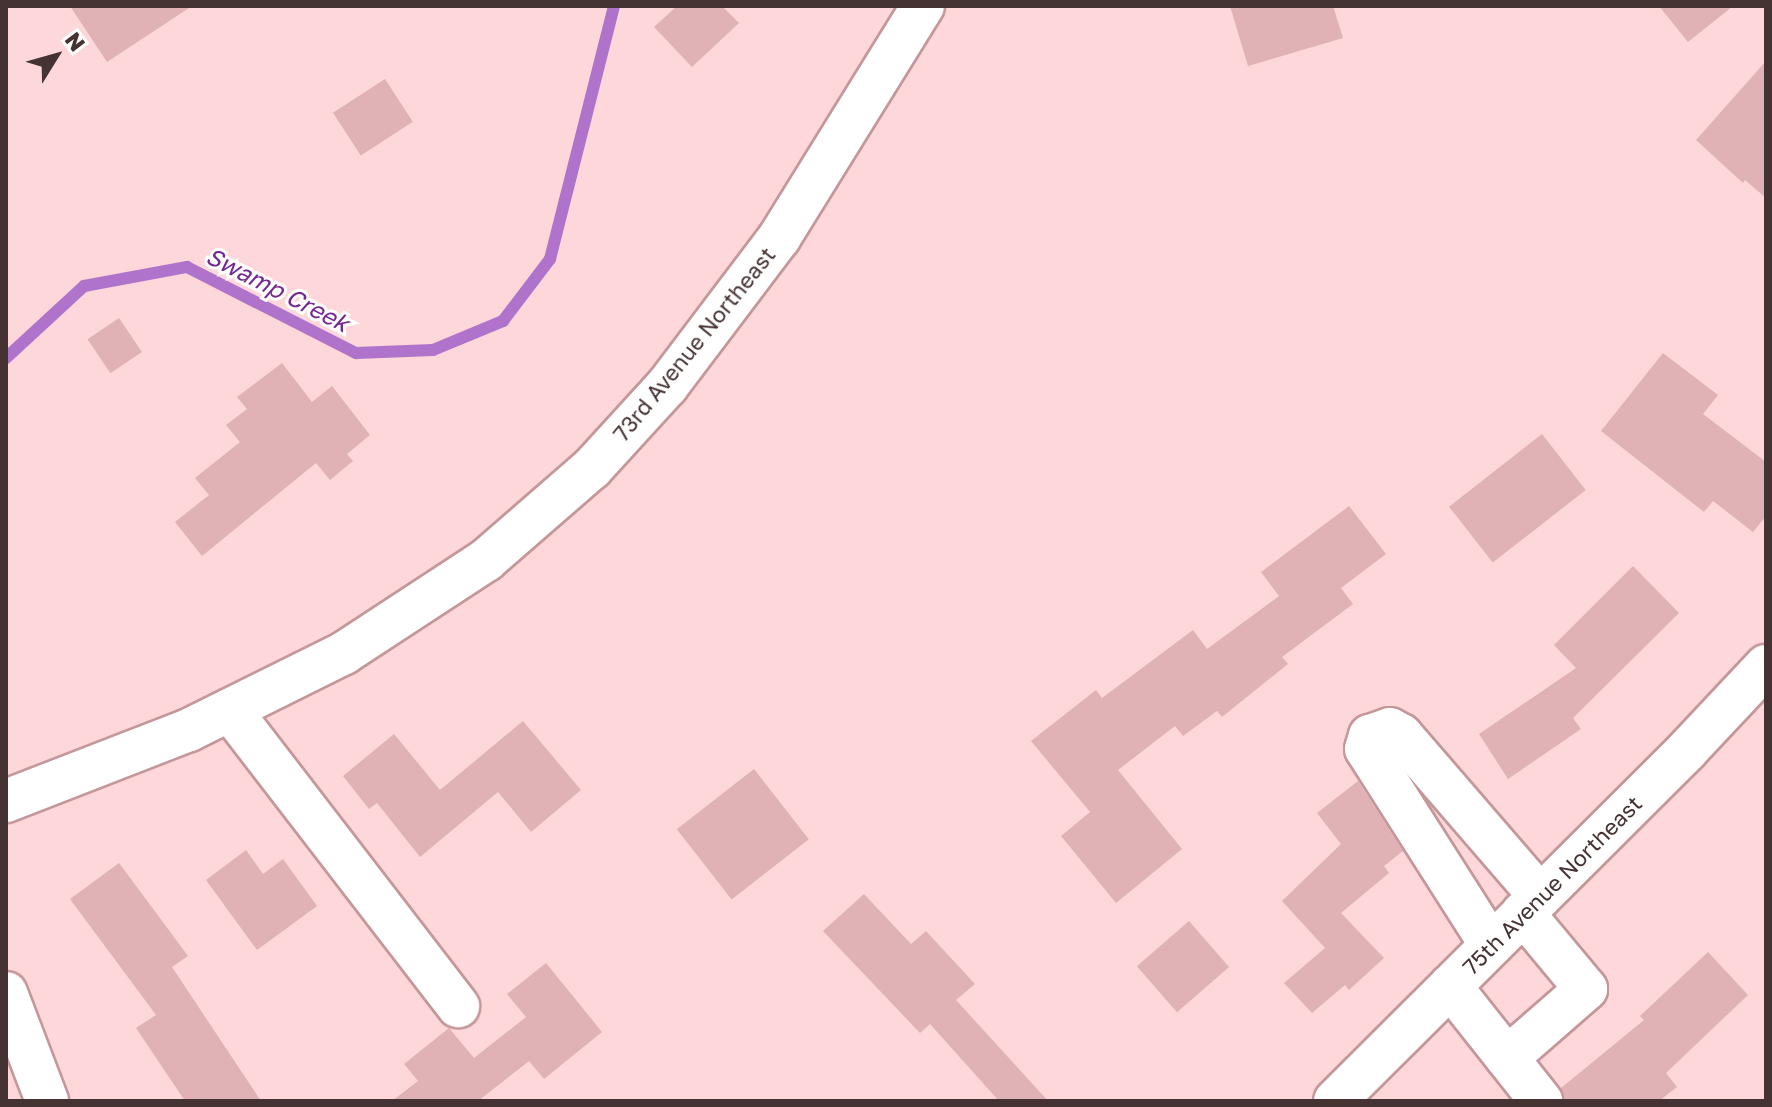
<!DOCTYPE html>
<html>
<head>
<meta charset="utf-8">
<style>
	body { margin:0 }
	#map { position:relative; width:1772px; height:1107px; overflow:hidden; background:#fdd7d9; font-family:"Golos Text",sans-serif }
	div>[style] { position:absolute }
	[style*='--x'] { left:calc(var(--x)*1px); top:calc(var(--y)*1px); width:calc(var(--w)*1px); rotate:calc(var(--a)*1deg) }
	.stream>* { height:12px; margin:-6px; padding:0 6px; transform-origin:6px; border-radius:6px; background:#af73cb }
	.building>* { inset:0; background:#e0b2b5; transform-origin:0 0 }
	.roads { filter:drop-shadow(2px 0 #c4979a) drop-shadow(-2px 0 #c4979a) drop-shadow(0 2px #c4979a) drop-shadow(0 -2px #c4979a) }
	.minor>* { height:42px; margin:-21px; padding:0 21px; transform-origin:21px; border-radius:21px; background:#fff }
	span { translate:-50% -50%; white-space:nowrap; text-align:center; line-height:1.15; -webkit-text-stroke:6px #fff; paint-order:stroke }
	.street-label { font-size:22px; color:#453233 }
	.water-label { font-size:24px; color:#732892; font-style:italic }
	.frame { position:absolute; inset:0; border:8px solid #453233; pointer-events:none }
	.north { position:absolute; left:16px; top:16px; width:80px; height:80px; -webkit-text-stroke:6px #fff; paint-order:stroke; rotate:53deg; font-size:22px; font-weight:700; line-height:32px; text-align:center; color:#453233 }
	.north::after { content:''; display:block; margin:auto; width:28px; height:36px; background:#453233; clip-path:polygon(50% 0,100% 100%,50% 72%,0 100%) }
</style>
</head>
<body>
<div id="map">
	<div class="stream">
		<i style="--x:6;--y:358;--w:106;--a:-42.7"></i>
		<i style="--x:84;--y:286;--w:105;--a:-10.5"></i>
		<i style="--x:187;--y:267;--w:190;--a:27"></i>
		<i style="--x:356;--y:353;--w:77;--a:-2.2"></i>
		<i style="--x:433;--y:350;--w:76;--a:-22.5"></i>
		<i style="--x:503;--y:321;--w:78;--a:-52.8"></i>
		<i style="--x:550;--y:259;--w:261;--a:-75.8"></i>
	</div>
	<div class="building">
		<i style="clip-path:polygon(70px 6px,192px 6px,107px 62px)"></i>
		<i style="clip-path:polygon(677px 6px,722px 6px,739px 23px,692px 67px,654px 27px)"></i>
		<i style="clip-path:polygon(1230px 6px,1333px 6px,1343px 38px,1248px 66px)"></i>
		<i style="clip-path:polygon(1659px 6px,1733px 6px,1688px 42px)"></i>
		<i style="clip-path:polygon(1766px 61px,1766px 198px,1745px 180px,1743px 183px,1696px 140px)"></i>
		<i style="left:385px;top:79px;width:51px;height:62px;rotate:57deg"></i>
		<i style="left:119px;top:318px;width:41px;height:38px;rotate:56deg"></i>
		<i style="clip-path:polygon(1663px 353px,1718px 395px,1703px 414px,1766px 462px,1766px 516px,1753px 532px,1713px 501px,1704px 512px,1601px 431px)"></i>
		<i style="clip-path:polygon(282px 363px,312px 402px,332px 386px,370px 435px,347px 454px,353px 461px,330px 480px,316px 463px,202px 556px,175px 522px,209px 495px,195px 478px,240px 442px,226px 425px,247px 409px,237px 397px)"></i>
		<i style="left:1542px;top:434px;width:71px;height:118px;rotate:52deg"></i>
		<i style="clip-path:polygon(1349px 506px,1386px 554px,1341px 588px,1353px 604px,1282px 657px,1288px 664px,1222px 717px,1217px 711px,1183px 736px,1175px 726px,1118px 770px,1182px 849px,1116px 903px,1061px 836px,1090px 812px,1031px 741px,1096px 690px,1102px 698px,1193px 630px,1207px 649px,1279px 596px,1261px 572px)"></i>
		<i style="clip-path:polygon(1633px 566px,1679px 613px,1573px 718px,1581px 729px,1508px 779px,1479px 734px,1576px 668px,1554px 645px)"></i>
		<i style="clip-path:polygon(523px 721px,581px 790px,531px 832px,498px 792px,420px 857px,377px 803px,369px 809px,343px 776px,394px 734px,440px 790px)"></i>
		<i style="left:754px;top:769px;width:89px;height:98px;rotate:52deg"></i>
		<i style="clip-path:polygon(1358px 781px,1403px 851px,1384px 866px,1389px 873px,1341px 913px,1384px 958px,1349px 990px,1345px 985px,1312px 1013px,1284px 983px,1325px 948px,1282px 901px,1341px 844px,1317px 813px)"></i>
		<i style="clip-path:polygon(246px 850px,263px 874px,283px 859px,317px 906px,257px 950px,206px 880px)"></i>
		<i style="clip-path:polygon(119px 863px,188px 956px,172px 967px,261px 1101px,185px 1101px,136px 1028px,156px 1015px,70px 899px)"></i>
		<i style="clip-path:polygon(864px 894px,911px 944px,926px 931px,975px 984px,956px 1000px,1048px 1101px,999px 1101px,930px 1024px,920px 1033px,823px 931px)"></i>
		<i style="left:1189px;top:921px;width:61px;height:69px;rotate:49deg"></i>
		<i style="clip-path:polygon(1708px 952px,1748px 995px,1666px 1073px,1677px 1087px,1659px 1101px,1564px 1101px,1561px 1088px,1644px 1020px,1640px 1016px)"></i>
		<i style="clip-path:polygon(546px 963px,602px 1032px,544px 1079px,529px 1061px,478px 1101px,392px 1101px,418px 1081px,404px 1064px,449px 1028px,474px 1058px,526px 1017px,507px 994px)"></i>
	</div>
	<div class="roads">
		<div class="minor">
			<i style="--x:230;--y:710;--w:374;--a:52.4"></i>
			<i style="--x:6;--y:801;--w:196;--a:-21.2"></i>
			<i style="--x:189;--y:730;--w:173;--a:-26.4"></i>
			<i style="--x:344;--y:653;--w:170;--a:-33.2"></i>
			<i style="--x:486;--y:560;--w:140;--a:-41"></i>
			<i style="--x:592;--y:468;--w:111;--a:-47.6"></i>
			<i style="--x:667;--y:386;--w:186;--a:-52.9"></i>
			<i style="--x:779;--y:238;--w:273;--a:-58.2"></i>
			<i style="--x:1491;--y:945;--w:232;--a:-122.5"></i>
			<i style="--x:1366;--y:749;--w:14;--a:-73"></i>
			<i style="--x:1370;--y:736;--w:21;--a:-19"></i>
			<i style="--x:1390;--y:729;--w:13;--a:29"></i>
			<i style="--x:1401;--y:735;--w:213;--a:49.2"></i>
			<i style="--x:1450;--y:986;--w:147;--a:51.6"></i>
			<i style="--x:6;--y:993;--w:116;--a:69.2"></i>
			<i style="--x:1507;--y:1058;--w:105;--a:-41.1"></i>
			<i style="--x:1586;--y:989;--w:99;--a:-129.7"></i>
			<i style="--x:1335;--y:1101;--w:499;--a:-44.9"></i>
			<i style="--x:1688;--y:749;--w:114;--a:-46.8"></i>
		</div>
	</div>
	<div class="street-label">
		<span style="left:694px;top:344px;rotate:-51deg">73rd Avenue Northeast</span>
		<span style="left:1552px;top:885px;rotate:-45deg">75th Avenue Northeast</span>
	</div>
	<div class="water-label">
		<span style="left:278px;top:289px;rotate:27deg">Swamp Creek</span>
	</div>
	<div class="frame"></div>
	<div class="north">N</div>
</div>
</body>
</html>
